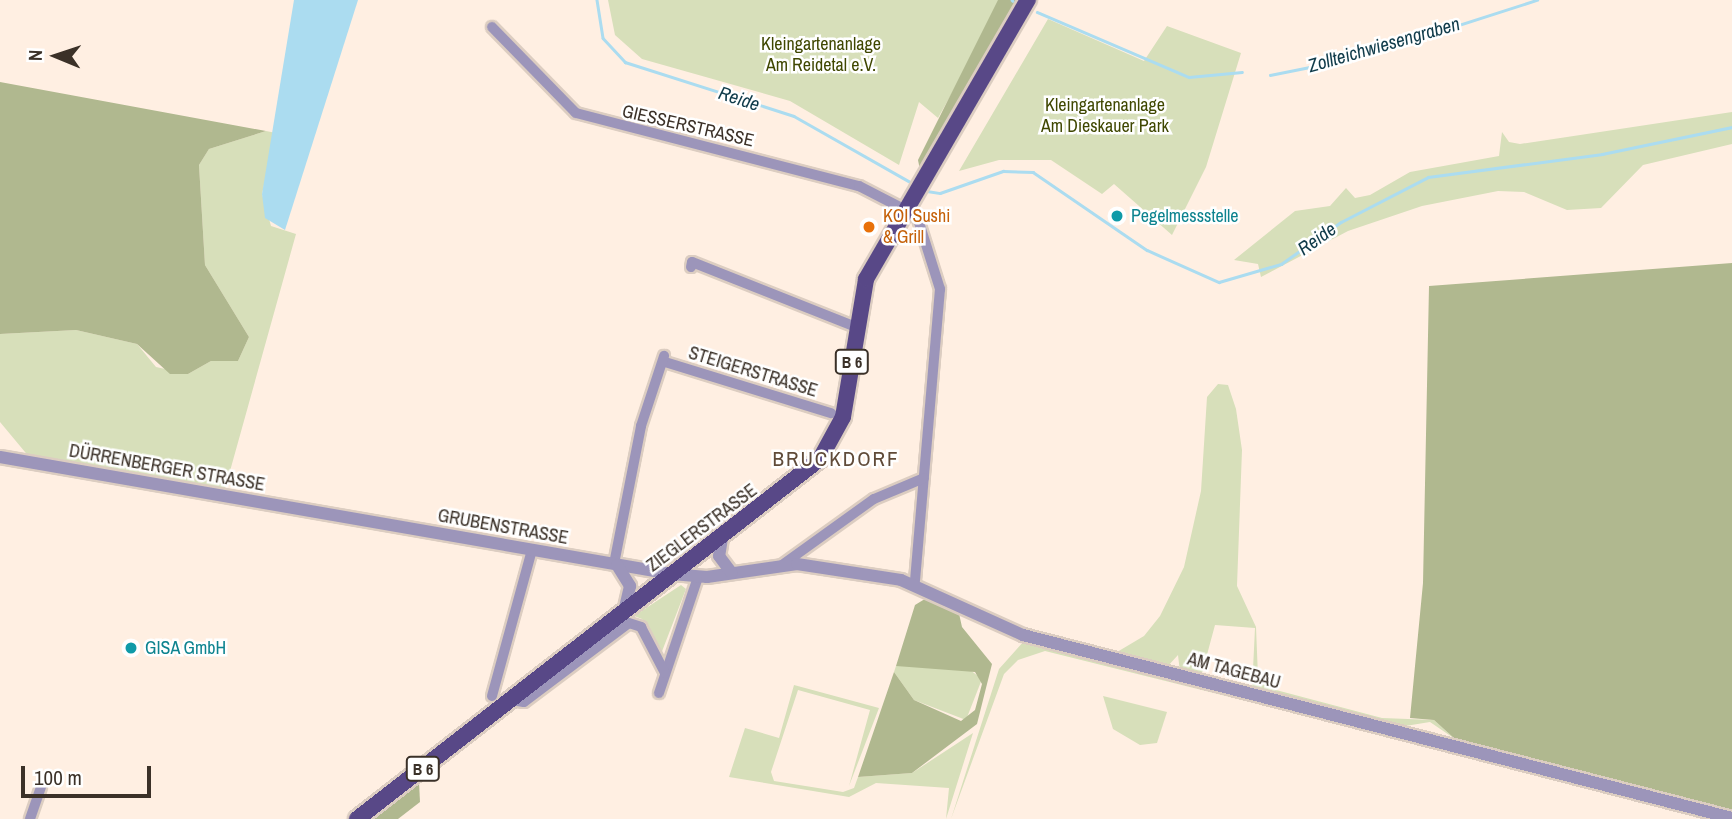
<!DOCTYPE html>
<html>
<head>
<meta charset="utf-8">
<style>
	body { margin:0 }
	#map { position:relative; width:1732px; height:819px; overflow:hidden; background:#ffefe2; font-family:"Archivo Narrow",sans-serif }
	div>[style] { position:absolute }
	[style*='--x'] { left:calc(var(--x)*1px); top:calc(var(--y)*1px); width:calc(var(--w)*1px); rotate:calc(var(--a)*1deg) }
	.green>* { inset:0; background:#d7dfba }
	.forest>* { inset:0; background:#b0b88f }
	.water>* { inset:0; background:#abdcf0 }
	.stream>* { height:2.5px; margin:-1.25px; padding:0 1.25px; transform-origin:1.25px; border-radius:1.25px; background:#abdcf0 }
	.roads { filter:drop-shadow(2px 0 #dccdc1) drop-shadow(-2px 0 #dccdc1) drop-shadow(0 2px #dccdc1) drop-shadow(0 -2px #dccdc1) }
	.minor>* { height:10px; margin:-5px; padding:0 5px; transform-origin:5px; border-radius:5px; background:#9c95ba }
	.tertiary>* { height:12px; margin:-6px; padding:0 6px; transform-origin:6px; border-radius:6px; background:#9c95ba }
	.primary>* { height:16px; margin:-8px; padding:0 8px; transform-origin:8px; border-radius:8px; background:#584887 }
	.dots>* { width:19px; height:19px; translate:-50% -50%; box-sizing:border-box; border:4px solid #fff; border-radius:50% }
	span { translate:-50% -50%; white-space:nowrap; text-align:center; line-height:1.15; -webkit-text-stroke:5px #fff; paint-order:stroke }
	.shield-label span { padding:2px 5px; background:#fff; border:2px solid; border-radius:5px; -webkit-text-stroke-width:0 }
	.shield-label { font-size:16px; color:#3b3128; font-weight:700 }
	.park-label { font-size:18px; color:#3f4700 }
	.street-label { font-size:18px; color:#3b3128 }
	.culture-label { font-size:18px; color:#0d838f }
	.left { translate:0 -50%; text-align:left }
	.food-label { font-size:18px; color:#c56008 }
	.water-label { font-size:19px; color:#103b4a; font-style:italic }
	.quarter-label { font-size:21px; color:#604b39; letter-spacing:2px }
	.north { position:absolute; left:21px; top:21px; width:70px; height:70px; -webkit-text-stroke:5px #fff; paint-order:stroke; rotate:272deg; font-size:19px; font-weight:700; line-height:28px; text-align:center; color:#3b3128 }
	.north::after { content:''; display:block; margin:auto; width:24px; height:32px; background:#3b3128; clip-path:polygon(50% 0,100% 100%,50% 72%,0 100%) }
	.scale { position:absolute; left:21px; top:766px; width:130px; height:32px; box-sizing:border-box; border:4px solid #3b3128; border-top:0; padding-left:9px; font-size:21px; line-height:24px; white-space:nowrap; color:#3b3128; -webkit-text-stroke:5px #fff; paint-order:stroke }
</style>
</head>
<body>
<div id="map">
	<div class="green">
		<i style="clip-path:polygon(608px 0,998px 0,1000px 7px,938px 118px,919px 102px,899px 165px,790px 101px,642px 59px,615px 35px)"></i>
		<i style="clip-path:polygon(1048px 19px,1144px 61px,1167px 26px,1241px 53px,1206px 167px,1172px 235px,1114px 184px,1102px 194px,1051px 160px,999px 160px,959px 171px)"></i>
		<i style="clip-path:polygon(1732px 112px,1732px 144px,1643px 165px,1601px 208px,1567px 210px,1524px 192px,1498px 191px,1422px 206px,1348px 231px,1261px 277px,1258px 264px,1234px 260px,1295px 211px,1330px 206px,1346px 188px,1355px 198px,1370px 195px,1410px 172px,1499px 156px,1502px 132px,1509px 142px,1520px 144px)"></i>
		<i style="clip-path:polygon(266px 131px,276px 133px,262px 194px,271px 226px,296px 234px,225px 489px,30px 458px,0 422px,0 334px,76px 330px,137px 344px,156px 367px,188px 374px,211px 361px,238px 361px,249px 337px,205px 265px,199px 165px,209px 149px)"></i>
		<i style="clip-path:polygon(1218px 384px,1228px 385px,1236px 409px,1242px 450px,1237px 586px,1256px 627px,1258px 677px,1276px 690px,1382px 718px,1434px 720px,1455px 739px,1430px 722px,1399px 727px,1252px 690px,1255px 628px,1215px 625px,1201px 677px,1180px 672px,1178px 655px,1167px 667px,1112px 655px,1144px 636px,1160px 616px,1184px 567px,1201px 491px,1207px 397px)"></i>
		<i style="clip-path:polygon(681px 585px,686px 589px,661px 654px,642px 619px,634px 616px)"></i>
		<i style="clip-path:polygon(1024px 641px,1719px 819px,1045px 651px,1018px 660px,1004px 674px,951px 819px,999px 669px)"></i>
		<i style="clip-path:polygon(940px 665px,970px 670px,982px 679px,966px 720px,914px 700px,894px 672px,896px 666px)"></i>
		<i style="clip-path:polygon(794px 685px,879px 708px,849px 786px,870px 710px,798px 690px,771px 772px,774px 781px,843px 792px,854px 788px,858px 777px,912px 773px,973px 733px,946px 819px,949px 788px,876px 783px,849px 797px,729px 777px,745px 728px,779px 738px)"></i>
		<i style="clip-path:polygon(1103px 696px,1167px 712px,1157px 743px,1140px 745px,1113px 729px)"></i>
	</div>
	<div class="forest">
		<i style="clip-path:polygon(998px 0,1019px 0,920px 170px,918px 160px)"></i>
		<i style="clip-path:polygon(0 82px,266px 131px,209px 149px,199px 165px,205px 265px,249px 337px,238px 361px,211px 361px,188px 374px,170px 374px,137px 344px,76px 330px,0 334px)"></i>
		<i style="clip-path:polygon(1732px 263px,1732px 813px,1455px 739px,1434px 720px,1410px 718px,1423px 583px,1429px 286px)"></i>
		<i style="clip-path:polygon(933px 594px,958px 609px,962px 627px,992px 664px,977px 724px,912px 773px,858px 777px,894px 672px,914px 700px,961px 721px,975px 710px,982px 684px,975px 672px,896px 666px,915px 605px)"></i>
		<i style="clip-path:polygon(419px 782px,420px 802px,398px 819px,370px 819px)"></i>
	</div>
	<div class="water">
		<i style="clip-path:polygon(294px 0,358px 0,285px 230px,265px 218px,262px 194px)"></i>
	</div>
	<div class="stream">
		<i style="--x:597;--y:0;--w:38;--a:81"></i>
		<i style="--x:603;--y:38;--w:33;--a:47"></i>
		<i style="--x:625;--y:62;--w:177;--a:17.7"></i>
		<i style="--x:794;--y:116;--w:133;--a:29.6"></i>
		<i style="--x:1012;--y:0;--w:1;--a:45"></i>
		<i style="--x:1037;--y:12;--w:165;--a:23.2"></i>
		<i style="--x:1189;--y:77;--w:53;--a:-5.4"></i>
		<i style="--x:1270;--y:75;--w:91;--a:-11.4"></i>
		<i style="--x:1359;--y:57;--w:187;--a:-17.8"></i>
		<i style="--x:927;--y:191;--w:13;--a:9"></i>
		<i style="--x:940;--y:193;--w:67;--a:-19.2"></i>
		<i style="--x:1003;--y:171;--w:30;--a:2"></i>
		<i style="--x:1033;--y:172;--w:138;--a:34.4"></i>
		<i style="--x:1147;--y:250;--w:79;--a:24"></i>
		<i style="--x:1219;--y:282;--w:65;--a:-16.2"></i>
		<i style="--x:1281;--y:264;--w:73;--a:-35"></i>
		<i style="--x:1341;--y:222;--w:98;--a:-27.3"></i>
		<i style="--x:1428;--y:177;--w:176;--a:-7.5"></i>
		<i style="--x:1602;--y:154;--w:133;--a:-11.7"></i>
	</div>
	<div class="roads">
		<div class="minor">
			<i style="--x:492;--y:27;--w:120;--a:45.7"></i>
			<i style="--x:576;--y:113;--w:292;--a:14.5"></i>
			<i style="--x:859;--y:186;--w:65;--a:27.3"></i>
			<i style="--x:917;--y:216;--w:77;--a:72.5"></i>
			<i style="--x:940;--y:289;--w:295;--a:94.9"></i>
			<i style="--x:691;--y:267;--w:5;--a:-79"></i>
			<i style="--x:692;--y:262;--w:176;--a:21.6"></i>
			<i style="--x:665;--y:362;--w:174;--a:17.1"></i>
			<i style="--x:614;--y:564;--w:141;--a:-78.9"></i>
			<i style="--x:641;--y:426;--w:74;--a:-71.8"></i>
			<i style="--x:782;--y:565;--w:113;--a:-35.7"></i>
			<i style="--x:874;--y:499;--w:54;--a:-22.8"></i>
			<i style="--x:659;--y:693;--w:122;--a:-71.4"></i>
			<i style="--x:492;--y:696;--w:151;--a:-74.7"></i>
			<i style="--x:511;--y:700;--w:13;--a:9"></i>
			<i style="--x:524;--y:702;--w:131;--a:-37"></i>
			<i style="--x:629;--y:623;--w:13;--a:18"></i>
			<i style="--x:641;--y:627;--w:52;--a:62.4"></i>
			<i style="--x:30;--y:819;--w:34;--a:-71"></i>
		</div>
		<div class="tertiary">
			<i style="--x:0;--y:457;--w:682;--a:9.88"></i>
			<i style="--x:672;--y:574;--w:35;--a:5"></i>
			<i style="--x:707;--y:577;--w:91;--a:-8.2"></i>
			<i style="--x:797;--y:564;--w:105;--a:8.7"></i>
			<i style="--x:901;--y:580;--w:134;--a:24.3"></i>
			<i style="--x:1023;--y:635;--w:732;--a:14.47"></i>
			<i style="--x:722;--y:538;--w:18;--a:99"></i>
			<i style="--x:719;--y:556;--w:21;--a:53"></i>
			<i style="--x:617;--y:565;--w:25;--a:58"></i>
			<i style="--x:630;--y:586;--w:26;--a:103"></i>
		</div>
		<div class="primary">
			<i style="--x:357;--y:819;--w:586;--a:-37.87"></i>
			<i style="--x:820;--y:459;--w:48;--a:-61.3"></i>
			<i style="--x:843;--y:417;--w:140;--a:-80.5"></i>
			<i style="--x:866;--y:279;--w:323;--a:-59.9"></i>
		</div>
	</div>
	<div class="dots">
		<i style="left:1117px;top:216px;background:#0f9aa8"></i>
		<i style="left:869px;top:227px;background:#e8710a"></i>
		<i style="left:131px;top:648px;background:#0f9aa8"></i>
	</div>
	<div class="shield-label">
		<span style="left:852px;top:362px">B 6</span>
		<span style="left:423px;top:769px">B 6</span>
	</div>
	<div class="park-label">
		<span style="left:821px;top:55px">Kleingartenanlage<br>Am Reidetal e.V.</span>
		<span style="left:1105px;top:116px">Kleingartenanlage<br>Am Dieskauer Park</span>
	</div>
	<div class="street-label">
		<span style="left:688px;top:126px;rotate:13deg">GIESSERSTRASSE</span>
		<span style="left:753px;top:372px;rotate:17deg">STEIGERSTRASSE</span>
		<span style="left:167px;top:468px;rotate:10deg">DÜRRENBERGER STRASSE</span>
		<span style="left:503px;top:527px;rotate:10deg">GRUBENSTRASSE</span>
		<span style="left:702px;top:528px;rotate:-37deg">ZIEGLERSTRASSE</span>
		<span style="left:1234px;top:671px;rotate:15deg">AM TAGEBAU</span>
	</div>
	<div class="culture-label">
		<span class="left" style="left:1131px;top:216px">Pegelmessstelle</span>
		<span class="left" style="left:145px;top:648px">GISA GmbH</span>
	</div>
	<div class="food-label">
		<span class="left" style="left:883px;top:227px">KOI Sushi<br>&amp; Grill</span>
	</div>
	<div class="water-label">
		<span style="left:1384px;top:45px;rotate:-16deg">Zollteichwiesengraben</span>
		<span style="left:739px;top:99px;rotate:18deg">Reide</span>
		<span style="left:1317px;top:239px;rotate:-35deg">Reide</span>
	</div>
	<div class="quarter-label">
		<span style="left:836px;top:459px">BRUCKDORF</span>
	</div>
	<div class="north">N</div>
	<div class="scale">100 m</div>
</div>
</body>
</html>
